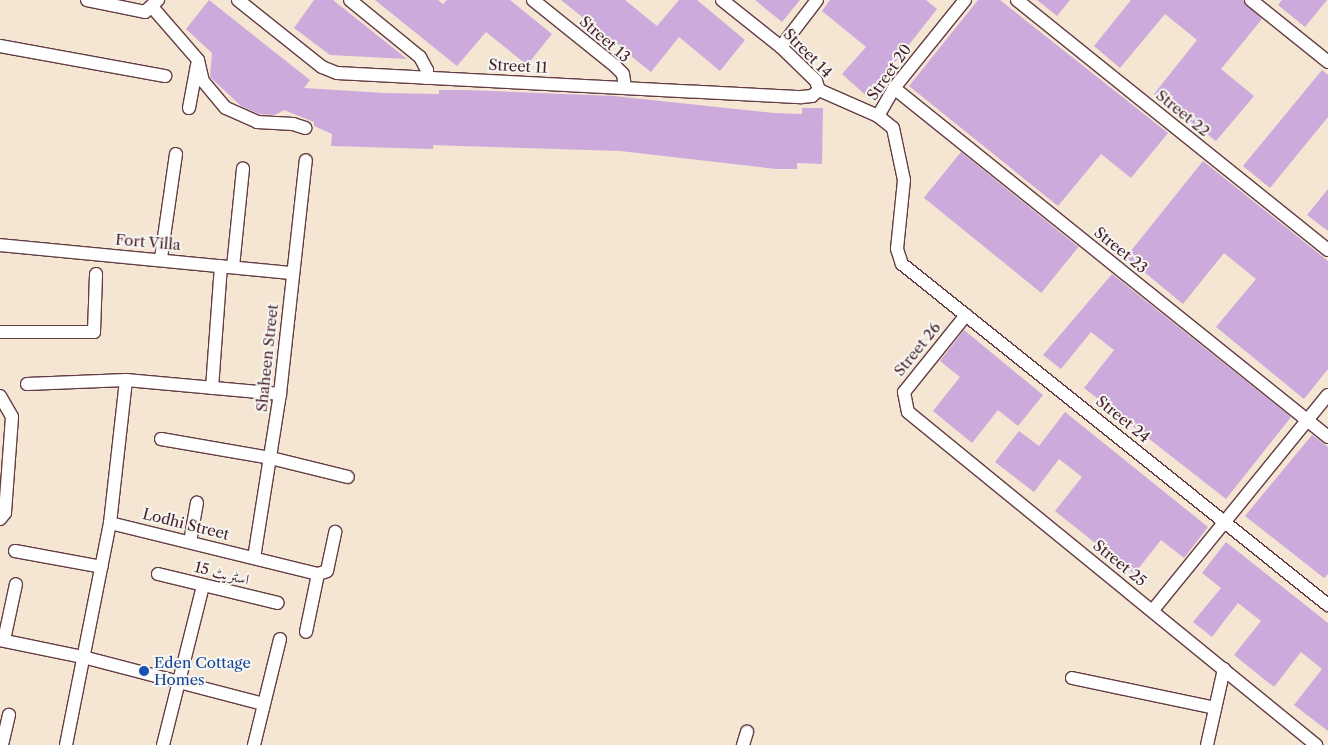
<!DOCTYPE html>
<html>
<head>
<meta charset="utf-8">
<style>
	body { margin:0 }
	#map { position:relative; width:1328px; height:745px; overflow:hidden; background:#f4e6d2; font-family:"Libre Caslon Text",Amiri,serif }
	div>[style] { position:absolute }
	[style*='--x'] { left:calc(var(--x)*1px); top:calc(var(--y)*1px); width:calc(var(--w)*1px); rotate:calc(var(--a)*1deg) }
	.building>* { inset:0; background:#cdaadc; transform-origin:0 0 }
	.roads { filter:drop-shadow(1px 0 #643d44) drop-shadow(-1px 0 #643d44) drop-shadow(0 1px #643d44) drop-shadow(0 -1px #643d44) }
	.minor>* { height:12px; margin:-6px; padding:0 6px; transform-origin:6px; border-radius:6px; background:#fff }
	.dots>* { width:14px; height:14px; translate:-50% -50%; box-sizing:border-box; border:2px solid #f6f6f2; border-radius:50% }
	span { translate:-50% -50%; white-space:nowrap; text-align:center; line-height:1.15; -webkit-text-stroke:4px #f6f6f2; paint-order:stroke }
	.street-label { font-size:15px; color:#4a1f2b }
	.transit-label { font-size:15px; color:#164399 }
	.left { translate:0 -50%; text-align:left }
</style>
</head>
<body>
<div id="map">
	<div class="building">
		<i style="clip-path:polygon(209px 0,310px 80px,304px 88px,384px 93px,439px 94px,439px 90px,464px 90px,614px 96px,774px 113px,802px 114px,802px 108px,823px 108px,822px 164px,797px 163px,797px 169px,776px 169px,620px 151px,459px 146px,433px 145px,433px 149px,331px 146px,332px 134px,314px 126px,314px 122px,284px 110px,275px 115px,259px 114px,241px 106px,210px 77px,212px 53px,186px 29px)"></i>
		<i style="clip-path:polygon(314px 0,333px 0,407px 59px,330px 55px,294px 28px)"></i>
		<i style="clip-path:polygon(375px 0,438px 0,443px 4px,447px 0,510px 0,552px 34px,527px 65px,486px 32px,457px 66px)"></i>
		<i style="clip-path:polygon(561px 0,625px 0,657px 26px,679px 0,697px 0,745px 40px,720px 71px,679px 37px,651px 72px)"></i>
		<i style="clip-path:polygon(755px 0,800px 0,782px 22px)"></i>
		<i style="clip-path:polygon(830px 0,926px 0,937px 9px,886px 74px,890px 77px,871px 100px,842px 74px,866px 47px,822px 11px)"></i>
		<i style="clip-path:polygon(978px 0,1000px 0,1168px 133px,1131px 178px,1101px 154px,1058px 206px,909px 86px)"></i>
		<i style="clip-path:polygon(1037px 0,1070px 0,1057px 16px)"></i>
		<i style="clip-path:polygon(1131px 0,1243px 0,1262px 19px,1221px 69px,1254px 96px,1216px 141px,1154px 94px,1197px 40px,1165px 14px,1120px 68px,1094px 46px)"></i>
		<i style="clip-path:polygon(1282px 0,1327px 0,1305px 27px,1278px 5px)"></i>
		<i style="clip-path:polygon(1322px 70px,1328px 75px,1328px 117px,1270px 188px,1243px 166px)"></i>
		<i style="left:961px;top:152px;width:151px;height:59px;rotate:39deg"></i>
		<i style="clip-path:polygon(1203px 161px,1328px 261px,1328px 369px,1304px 399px,1216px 327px,1256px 279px,1224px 253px,1183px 304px,1126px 257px)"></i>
		<i style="clip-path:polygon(1328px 189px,1328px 231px,1307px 215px)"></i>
		<i style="clip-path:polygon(1112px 274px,1291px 417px,1226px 499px,1084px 388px,1114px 350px,1091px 332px,1061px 369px,1043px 355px)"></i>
		<i style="clip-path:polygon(964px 330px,1043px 395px,1018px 426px,998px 410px,972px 443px,933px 411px,960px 377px,940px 361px)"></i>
		<i style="clip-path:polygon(1065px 412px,1208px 527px,1184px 558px,1161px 540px,1134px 574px,1055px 511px,1082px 477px,1059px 459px,1034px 492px,995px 462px,1019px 431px,1039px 446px)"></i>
		<i style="clip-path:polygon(1312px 435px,1328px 447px,1328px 574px,1324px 578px,1245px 516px)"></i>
		<i style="clip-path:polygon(1226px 542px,1328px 623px,1328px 731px,1294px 705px,1322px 669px,1301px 652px,1274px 687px,1234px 655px,1261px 621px,1238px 603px,1212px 637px,1193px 622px,1221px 588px,1202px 573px)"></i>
	</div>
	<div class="roads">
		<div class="minor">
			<i style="--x:87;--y:0;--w:59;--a:11.7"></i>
			<i style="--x:145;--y:12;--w:18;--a:-43"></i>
			<i style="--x:238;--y:0;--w:107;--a:38.6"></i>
			<i style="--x:322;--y:67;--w:16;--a:22"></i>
			<i style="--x:337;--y:73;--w:465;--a:3"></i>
			<i style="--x:801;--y:97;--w:11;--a:-5"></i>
			<i style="--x:812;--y:96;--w:9;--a:-41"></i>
			<i style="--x:350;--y:0;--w:90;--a:39.2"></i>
			<i style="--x:420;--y:57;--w:15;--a:62"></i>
			<i style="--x:427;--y:70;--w:8;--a:97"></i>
			<i style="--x:533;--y:0;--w:105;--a:38.8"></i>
			<i style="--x:615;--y:66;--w:11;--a:45"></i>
			<i style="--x:623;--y:74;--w:13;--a:81"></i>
			<i style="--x:722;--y:0;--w:75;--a:38.5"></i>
			<i style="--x:781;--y:47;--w:49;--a:44.2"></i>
			<i style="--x:816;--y:81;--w:9;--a:72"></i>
			<i style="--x:819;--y:90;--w:64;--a:23.8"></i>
			<i style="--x:878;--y:116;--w:19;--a:39"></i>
			<i style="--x:893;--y:128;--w:53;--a:78.1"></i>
			<i style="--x:904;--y:180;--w:69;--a:95.8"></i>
			<i style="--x:897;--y:249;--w:16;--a:72"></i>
			<i style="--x:902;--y:264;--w:546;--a:38.68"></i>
			<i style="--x:1017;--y:0;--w:399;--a:38.8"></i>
			<i style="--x:1251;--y:0;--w:99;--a:38.8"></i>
			<i style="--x:153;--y:8;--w:69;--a:49.1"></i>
			<i style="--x:198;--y:60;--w:22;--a:77"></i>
			<i style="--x:203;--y:81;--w:35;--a:50"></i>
			<i style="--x:226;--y:108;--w:34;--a:24"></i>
			<i style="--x:257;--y:122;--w:36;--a:3"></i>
			<i style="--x:293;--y:124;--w:13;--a:18"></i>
			<i style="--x:0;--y:46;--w:168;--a:10.3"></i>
			<i style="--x:781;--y:47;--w:59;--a:-52.5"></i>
			<i style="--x:894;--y:88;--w:557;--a:38.8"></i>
			<i style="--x:189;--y:108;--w:44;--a:-79.5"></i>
			<i style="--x:878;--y:116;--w:32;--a:-60"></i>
			<i style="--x:894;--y:88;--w:113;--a:-51.1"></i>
			<i style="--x:0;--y:245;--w:294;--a:5.5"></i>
			<i style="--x:161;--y:258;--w:105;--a:-81.8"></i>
			<i style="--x:233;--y:267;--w:99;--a:-84.2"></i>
			<i style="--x:966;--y:315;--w:99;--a:128.8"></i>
			<i style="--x:904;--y:392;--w:20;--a:79"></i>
			<i style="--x:908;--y:412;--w:527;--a:39.22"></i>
			<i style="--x:0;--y:332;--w:94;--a:0"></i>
			<i style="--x:94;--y:332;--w:58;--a:-88"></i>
			<i style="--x:27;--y:384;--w:99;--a:-2.3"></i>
			<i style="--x:126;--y:380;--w:155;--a:5.2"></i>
			<i style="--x:212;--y:388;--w:122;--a:-85.8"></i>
			<i style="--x:0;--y:396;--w:24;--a:60"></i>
			<i style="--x:12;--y:417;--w:96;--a:94.2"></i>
			<i style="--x:5;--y:513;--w:8;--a:130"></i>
			<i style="--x:161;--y:439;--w:112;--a:9.8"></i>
			<i style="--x:271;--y:458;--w:79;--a:13.9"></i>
			<i style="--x:110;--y:523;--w:214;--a:13.8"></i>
			<i style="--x:318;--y:574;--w:59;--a:101.7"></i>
			<i style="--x:190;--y:542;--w:40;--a:-80"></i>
			<i style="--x:15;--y:551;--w:88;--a:10.4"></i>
			<i style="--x:254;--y:558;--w:166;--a:-81"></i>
			<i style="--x:280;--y:394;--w:235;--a:-83.7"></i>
			<i style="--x:158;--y:574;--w:123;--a:13.6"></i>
			<i style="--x:318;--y:574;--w:9;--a:-18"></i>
			<i style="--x:327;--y:571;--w:40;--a:-78"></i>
			<i style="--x:1153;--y:610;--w:277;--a:-50.9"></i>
			<i style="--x:0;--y:640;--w:85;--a:11.6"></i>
			<i style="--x:83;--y:657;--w:186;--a:14.6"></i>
			<i style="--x:4;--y:640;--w:57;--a:-77.9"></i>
			<i style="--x:1072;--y:678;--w:146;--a:11.8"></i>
			<i style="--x:2;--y:745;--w:31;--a:-77"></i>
			<i style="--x:66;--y:745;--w:226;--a:-78.8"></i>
			<i style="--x:110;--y:523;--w:144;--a:-83.6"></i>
			<i style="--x:163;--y:745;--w:164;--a:-75.9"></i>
			<i style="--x:254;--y:745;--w:109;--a:-76.2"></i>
			<i style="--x:743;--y:745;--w:14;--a:-73"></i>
			<i style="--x:1207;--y:745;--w:78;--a:-77.4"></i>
		</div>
	</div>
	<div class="dots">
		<i style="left:144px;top:671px;background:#1a4fb4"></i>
	</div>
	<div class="street-label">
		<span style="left:605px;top:39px;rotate:41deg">Street 13</span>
		<span style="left:808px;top:53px;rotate:45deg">Street 14</span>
		<span style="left:518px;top:66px;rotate:3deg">Street 11</span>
		<span style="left:889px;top:72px;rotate:-55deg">Street 20</span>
		<span style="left:1183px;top:113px;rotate:39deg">Street 22</span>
		<span style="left:148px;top:242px;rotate:5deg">Fort Villa</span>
		<span style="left:1121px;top:250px;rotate:39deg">Street 23</span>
		<span style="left:917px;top:349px;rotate:-51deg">Street 26</span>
		<span style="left:267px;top:358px;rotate:-84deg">Shaheen Street</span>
		<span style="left:1123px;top:419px;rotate:39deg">Street 24</span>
		<span style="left:186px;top:524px;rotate:14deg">Lodhi Street</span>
		<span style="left:1120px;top:563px;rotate:39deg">Street 25</span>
		<span style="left:222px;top:573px;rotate:14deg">اسٹریٹ 15</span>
	</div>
	<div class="transit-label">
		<span class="left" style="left:154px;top:671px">Eden Cottage<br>Homes</span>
	</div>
</div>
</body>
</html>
